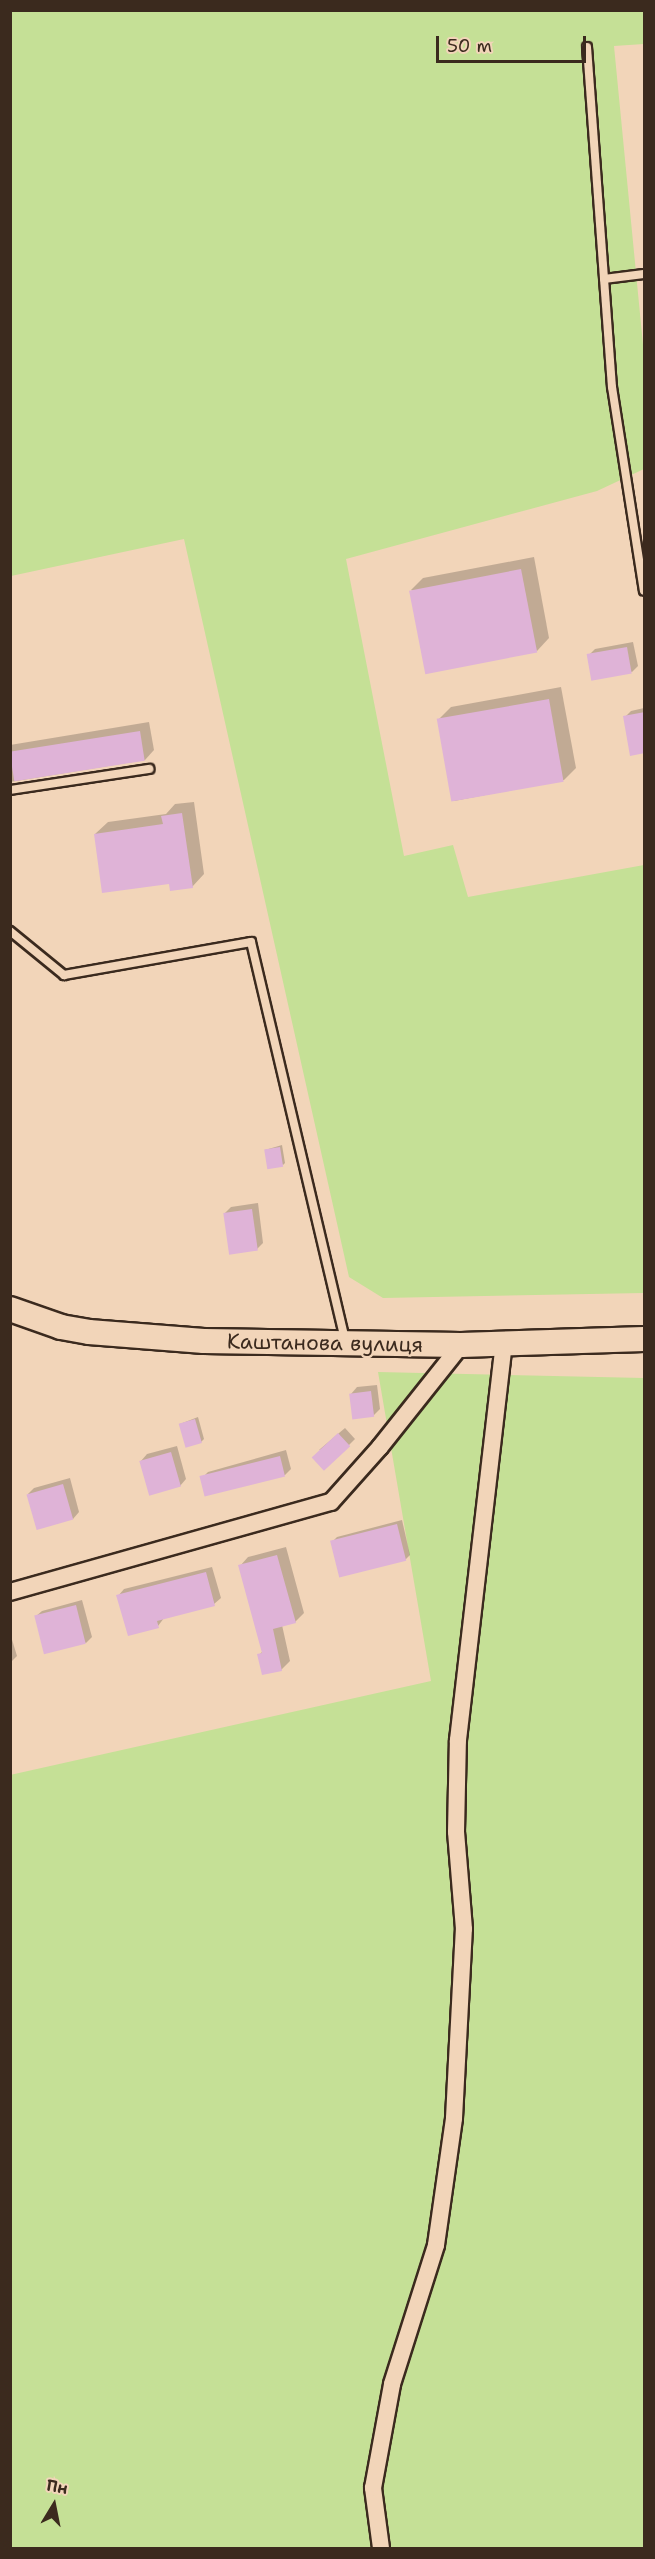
<!DOCTYPE html>
<html>
<head>
<meta charset="utf-8">
<style>
	body { margin:0 }
	#map { position:relative; width:655px; height:2559px; overflow:hidden; background:#f2d5b9; font-family:"Shantell Sans",sans-serif }
	div>[style] { position:absolute }
	[style*='--x'] { left:calc(var(--x)*1px); top:calc(var(--y)*1px); width:calc(var(--w)*1px); rotate:calc(var(--a)*1deg) }
	.green>* { inset:0; background:#c5e096 }
	.shadow>* { inset:0; background:#0003 }
	.building>* { inset:0; background:#dfb3d7; transform-origin:0 0 }
	.roads { filter:drop-shadow(2px 0 #3b2a1e) drop-shadow(-2px 0 #3b2a1e) drop-shadow(0 2px #3b2a1e) drop-shadow(0 -2px #3b2a1e) }
	.lane>* { height:8px; margin:-4px; padding:0 4px; transform-origin:4px; border-radius:4px; background:#f2d5b9 }
	.street>* { height:16px; margin:-8px; padding:0 8px; transform-origin:8px; border-radius:8px; background:#f2d5b9 }
	.secondary>* { height:24px; margin:-12px; padding:0 12px; transform-origin:12px; border-radius:12px; background:#f2d5b9 }
	span { translate:-50% -50%; white-space:nowrap; text-align:center; line-height:1.15; -webkit-text-stroke:4.5px #f2d5b9; paint-order:stroke }
	.street-label { font-size:21px; color:#3b2a1e }
	.frame { position:absolute; inset:0; border:12px solid #3b2a1e; pointer-events:none }
	.north { position:absolute; left:24px; top:2475px; width:60px; height:60px; -webkit-text-stroke:4px #f2d5b9; paint-order:stroke; rotate:10deg; font-size:16px; font-weight:700; line-height:24px; text-align:center; color:#3b2a1e }
	.north::after { content:''; display:block; margin:auto; width:21px; height:27px; background:#3b2a1e; clip-path:polygon(50% 0,100% 100%,50% 72%,0 100%) }
	.scale { position:absolute; left:436px; top:36px; width:150px; height:27px; box-sizing:border-box; border:3px solid #3b2a1e; border-top:0; padding-left:8px; font-size:18px; line-height:21px; white-space:nowrap; color:#3b2a1e; -webkit-text-stroke:4px #f2d5b9; paint-order:stroke }
</style>
</head>
<body>
<div id="map">
	<div class="green">
		<i style="clip-path:polygon(10px 11px,644px 11px,644px 44px,614px 46px,644px 355px,644px 469px,597px 491px,346px 559px,404px 856px,453px 845px,468px 897px,644px 865px,644px 1293px,383px 1298px,349px 1277px,184px 539px,11px 576px)"></i>
		<i style="clip-path:polygon(378px 1372px,644px 1378px,644px 2548px,11px 2548px,10px 1775px,431px 1681px)"></i>
	</div>
	<div class="shadow">
		<i style="clip-path:polygon(534px 557px,549px 638px,537px 651px,411px 590px,423px 578px)"></i>
		<i style="clip-path:polygon(633px 642px,638px 666px,632px 672px,589px 655px,595px 649px)"></i>
		<i style="clip-path:polygon(561px 687px,576px 768px,564px 780px,454px 801px,438px 720px,451px 707px)"></i>
		<i style="clip-path:polygon(644px 708px,644px 751px,625px 717px,631px 711px)"></i>
		<i style="clip-path:polygon(149px 722px,154px 750px,145px 760px,10px 782px,10px 745px)"></i>
		<i style="clip-path:polygon(194px 802px,204px 874px,192px 887px,170px 882px,95px 834px,108px 822px,166px 814px,175px 804px)"></i>
		<i style="clip-path:polygon(282px 1145px,285px 1163px,283px 1165px,265px 1150px)"></i>
		<i style="clip-path:polygon(258px 1203px,263px 1243px,257px 1249px,225px 1213px,231px 1207px)"></i>
		<i style="clip-path:polygon(377px 1385px,380px 1409px,373px 1416px,351px 1394px,357px 1387px)"></i>
		<i style="clip-path:polygon(198px 1417px,204px 1439px,201px 1442px,180px 1424px)"></i>
		<i style="clip-path:polygon(345px 1428px,355px 1439px,349px 1445px,319px 1450px)"></i>
		<i style="clip-path:polygon(177px 1446px,186px 1479px,180px 1486px,141px 1461px,147px 1454px)"></i>
		<i style="clip-path:polygon(286px 1450px,291px 1469px,285px 1475px,202px 1478px,208px 1472px)"></i>
		<i style="clip-path:polygon(70px 1478px,79px 1512px,73px 1519px,28px 1494px,34px 1488px)"></i>
		<i style="clip-path:polygon(402px 1520px,410px 1555px,405px 1560px,332px 1542px,337px 1537px)"></i>
		<i style="clip-path:polygon(286px 1547px,304px 1613px,295px 1622px,282px 1625px,290px 1661px,281px 1670px,259px 1655px,263px 1651px,240px 1566px,248px 1557px)"></i>
		<i style="clip-path:polygon(212px 1567px,221px 1598px,214px 1604px,164px 1618px,158px 1626px,118px 1596px,124px 1589px)"></i>
		<i style="clip-path:polygon(82px 1600px,92px 1637px,86px 1643px,35px 1617px,42px 1611px)"></i>
		<i style="clip-path:polygon(10px 1633px,17px 1656px,10px 1663px)"></i>
	</div>
	<div class="building">
		<i style="left:521px;top:569px;width:85px;height:114px;rotate:79deg"></i>
		<i style="left:627px;top:647px;width:27px;height:41px;rotate:80deg"></i>
		<i style="left:549px;top:699px;width:84px;height:114px;rotate:80deg"></i>
		<i style="clip-path:polygon(645px 712px,645px 753px,630px 756px,623px 716px)"></i>
		<i style="left:140px;top:731px;width:30px;height:132px;rotate:81deg"></i>
		<i style="clip-path:polygon(182px 813px,193px 888px,170px 891px,169px 884px,102px 893px,94px 834px,163px 824px,161px 816px)"></i>
		<i style="left:280px;top:1147px;width:20px;height:16px;rotate:81deg"></i>
		<i style="left:252px;top:1209px;width:42px;height:29px;rotate:82deg"></i>
		<i style="left:371px;top:1391px;width:26px;height:22px;rotate:83deg"></i>
		<i style="left:195px;top:1419px;width:25px;height:17px;rotate:74deg"></i>
		<i style="left:338px;top:1433px;width:18px;height:36px;rotate:47deg"></i>
		<i style="left:171px;top:1452px;width:36px;height:33px;rotate:74deg"></i>
		<i style="left:280px;top:1456px;width:21px;height:83px;rotate:76deg"></i>
		<i style="left:63px;top:1484px;width:37px;height:38px;rotate:74deg"></i>
		<i style="left:397px;top:1524px;width:38px;height:69px;rotate:76deg"></i>
		<i style="clip-path:polygon(277px 1555px,296px 1623px,273px 1629px,282px 1671px,262px 1675px,257px 1654px,262px 1653px,238px 1565px)"></i>
		<i style="clip-path:polygon(206px 1572px,215px 1606px,157px 1621px,159px 1628px,128px 1636px,116px 1595px)"></i>
		<i style="left:76px;top:1605px;width:40px;height:43px;rotate:76deg"></i>
	</div>
	<div class="roads">
		<div class="lane">
			<i style="--x:587;--y:47;--w:341;--a:85.8"></i>
			<i style="--x:612;--y:387;--w:206;--a:81.1"></i>
			<i style="--x:604;--y:279;--w:40;--a:-7.1"></i>
			<i style="--x:10;--y:790;--w:141;--a:-8.6"></i>
			<i style="--x:10;--y:931;--w:70;--a:39.2"></i>
			<i style="--x:64;--y:975;--w:190;--a:-10"></i>
			<i style="--x:251;--y:942;--w:410;--a:76.7"></i>
		</div>
		<div class="street">
			<i style="--x:10;--y:1592;--w:333;--a:-15.7"></i>
			<i style="--x:331;--y:1502;--w:74;--a:-48.3"></i>
			<i style="--x:380;--y:1447;--w:130;--a:-51.5"></i>
			<i style="--x:381;--y:2548;--w:61;--a:-97.6"></i>
			<i style="--x:373;--y:2488;--w:106;--a:-79.6"></i>
			<i style="--x:392;--y:2384;--w:146;--a:-72.4"></i>
			<i style="--x:436;--y:2245;--w:128;--a:-81.9"></i>
			<i style="--x:454;--y:2118;--w:189;--a:-87"></i>
			<i style="--x:464;--y:1929;--w:97;--a:-94.7"></i>
			<i style="--x:456;--y:1832;--w:92;--a:-88.8"></i>
			<i style="--x:458;--y:1740;--w:399;--a:-83.4"></i>
		</div>
		<div class="secondary">
			<i style="--x:10;--y:1309;--w:54;--a:19.4"></i>
			<i style="--x:61;--y:1327;--w:28;--a:10"></i>
			<i style="--x:89;--y:1332;--w:115;--a:4.5"></i>
			<i style="--x:204;--y:1341;--w:257;--a:0.9"></i>
			<i style="--x:461;--y:1345;--w:183;--a:-1.9"></i>
		</div>
	</div>
	<div class="street-label">
		<span style="left:325px;top:1343px;rotate:1deg">Каштанова вулиця</span>
	</div>
	<div class="frame"></div>
	<div class="north">Пн</div>
	<div class="scale">50 m</div>
</div>
</body>
</html>
